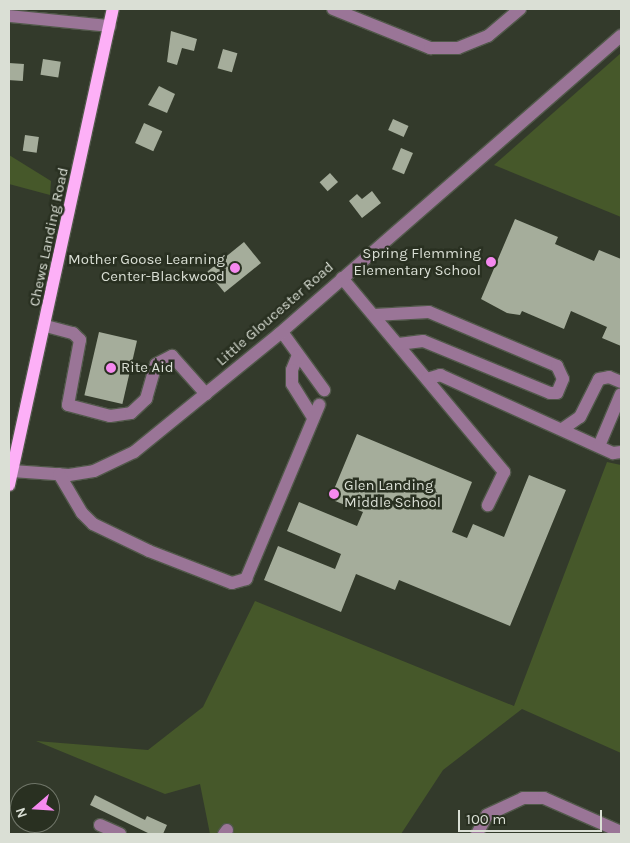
<!DOCTYPE html>
<html>
<head>
<meta charset="utf-8">
<style>
	body { margin:0 }
	#map { position:relative; width:630px; height:843px; overflow:hidden; background:#333a2b; font-family:Karla,sans-serif }
	div>[style] { position:absolute }
	[style*='--x'] { left:calc(var(--x)*1px); top:calc(var(--y)*1px); width:calc(var(--w)*1px); rotate:calc(var(--a)*1deg) }
	.green>* { inset:0; background:#46582a }
	.building>* { inset:0; background:#a5ad9b; transform-origin:0 0 }
	.roads { filter:drop-shadow(1px 0 #51584a) drop-shadow(-1px 0 #51584a) drop-shadow(0 1px #51584a) drop-shadow(0 -1px #51584a) }
	.minor>* { height:12px; margin:-6px; padding:0 6px; transform-origin:6px; border-radius:6px; background:#9a7597 }
	.major>* { height:12px; margin:-6px; padding:0 6px; transform-origin:6px; border-radius:6px; background:#fdb0f7 }
	.dots>* { width:14px; height:14px; translate:-50% -50%; box-sizing:border-box; border:2px solid #293021; border-radius:50% }
	span { translate:-50% -50%; white-space:nowrap; text-align:center; line-height:1.15; -webkit-text-stroke:5px #293021; paint-order:stroke }
	.street-label { font-size:15px; color:#dadfd5 }
	.poi-label { font-size:15px; color:#dadfd5 }
	.right { translate:-100% -50%; text-align:right }
	.left { translate:0 -50%; text-align:left }
	.frame { position:absolute; inset:0; border:10px solid #dadfd5; pointer-events:none }
	.north { position:absolute; left:10px; top:783px; width:50px; height:50px; box-sizing:border-box; background:#293021; border:1px solid #707669; border-radius:50%; rotate:251deg; font-size:14px; font-weight:700; line-height:20px; text-align:center; color:#dadfd5 }
	.north::after { content:''; display:block; margin:auto; width:18px; height:22px; background:#f589ef; clip-path:polygon(50% 0,100% 100%,50% 72%,0 100%) }
	.scale { position:absolute; left:458px; top:810px; width:144px; height:22px; box-sizing:border-box; border:2px solid #dadfd5; border-top:0; padding-left:6px; font-size:15px; line-height:18px; white-space:nowrap; color:#dadfd5; -webkit-text-stroke:4px #293021; paint-order:stroke }
</style>
</head>
<body>
<div id="map">
	<div class="green">
		<i style="clip-path:polygon(621px 53px,621px 217px,494px 165px)"></i>
		<i style="clip-path:polygon(9px 155px,51px 181px,50px 195px,9px 184px)"></i>
		<i style="clip-path:polygon(607px 462px,621px 465px,621px 753px,522px 709px,443px 770px,401px 834px,210px 834px,200px 784px,165px 794px,36px 741px,148px 750px,203px 707px,255px 601px,514px 706px)"></i>
	</div>
	<div class="building">
		<i style="clip-path:polygon(171px 31px,197px 39px,194px 51px,182px 48px,177px 65px,167px 62px)"></i>
		<i style="left:223px;top:49px;width:15px;height:20px;rotate:16deg"></i>
		<i style="left:43px;top:59px;width:18px;height:16px;rotate:9deg"></i>
		<i style="left:9px;top:63px;width:15px;height:17px;rotate:4deg"></i>
		<i style="clip-path:polygon(159px 86px,175px 94px,167px 113px,148px 105px)"></i>
		<i style="left:393px;top:119px;width:17px;height:12px;rotate:24deg"></i>
		<i style="left:144px;top:123px;width:20px;height:22px;rotate:24deg"></i>
		<i style="left:25px;top:135px;width:14px;height:16px;rotate:8deg"></i>
		<i style="left:401px;top:148px;width:13px;height:23px;rotate:23deg"></i>
		<i style="left:330px;top:173px;width:12px;height:14px;rotate:48deg"></i>
		<i style="clip-path:polygon(372px 191px,381px 203px,362px 218px,349px 201px,357px 194px,362px 199px)"></i>
		<i style="clip-path:polygon(515px 219px,558px 237px,555px 244px,594px 261px,599px 250px,621px 259px,621px 346px,602px 338px,607px 327px,571px 311px,564px 329px,522px 311px,520px 315px,507px 313px,481px 299px)"></i>
		<i style="left:244px;top:242px;width:27px;height:47px;rotate:51deg"></i>
		<i style="left:99px;top:332px;width:39px;height:65px;rotate:13deg"></i>
		<i style="clip-path:polygon(357px 434px,472px 482px,452px 532px,467px 538px,473px 524px,504px 537px,529px 475px,566px 490px,510px 626px,399px 580px,395px 590px,356px 574px,341px 612px,264px 580px,278px 546px,335px 569px,341px 554px,287px 531px,299px 502px,357px 526px,363px 512px,330px 499px)"></i>
		<i style="clip-path:polygon(95px 795px,145px 820px,147px 816px,167px 825px,163px 834px,150px 834px,90px 805px)"></i>
	</div>
	<div class="roads">
		<div class="minor">
			<i style="--x:333;--y:9;--w:105;--a:21.9"></i>
			<i style="--x:430;--y:48;--w:28;--a:0"></i>
			<i style="--x:458;--y:48;--w:32;--a:-22"></i>
			<i style="--x:488;--y:36;--w:42;--a:-40.2"></i>
			<i style="--x:9;--y:16;--w:101;--a:5.7"></i>
			<i style="--x:342;--y:278;--w:253;--a:50.1"></i>
			<i style="--x:504;--y:472;--w:37;--a:116"></i>
			<i style="--x:374;--y:315;--w:55;--a:-3.1"></i>
			<i style="--x:429;--y:312;--w:139;--a:22.9"></i>
			<i style="--x:557;--y:366;--w:14;--a:65"></i>
			<i style="--x:563;--y:379;--w:15;--a:113"></i>
			<i style="--x:557;--y:393;--w:7;--a:180"></i>
			<i style="--x:550;--y:393;--w:137;--a:-157.7"></i>
			<i style="--x:423;--y:341;--w:25;--a:173"></i>
			<i style="--x:46;--y:326;--w:28;--a:15"></i>
			<i style="--x:73;--y:333;--w:10;--a:45"></i>
			<i style="--x:80;--y:340;--w:66;--a:100.5"></i>
			<i style="--x:68;--y:405;--w:43;--a:14.7"></i>
			<i style="--x:110;--y:416;--w:21;--a:-8"></i>
			<i style="--x:131;--y:413;--w:21;--a:-43"></i>
			<i style="--x:146;--y:399;--w:36;--a:-74"></i>
			<i style="--x:156;--y:364;--w:18;--a:-27"></i>
			<i style="--x:172;--y:356;--w:51;--a:48.2"></i>
			<i style="--x:282;--y:332;--w:72;--a:54.1"></i>
			<i style="--x:298;--y:355;--w:16;--a:112"></i>
			<i style="--x:292;--y:370;--w:14;--a:90"></i>
			<i style="--x:292;--y:384;--w:40;--a:58"></i>
			<i style="--x:427;--y:379;--w:14;--a:-17"></i>
			<i style="--x:440;--y:375;--w:190;--a:24.3"></i>
			<i style="--x:613;--y:453;--w:8;--a:-7"></i>
			<i style="--x:564;--y:428;--w:19;--a:-35"></i>
			<i style="--x:580;--y:417;--w:42;--a:-63.4"></i>
			<i style="--x:599;--y:379;--w:10;--a:-11"></i>
			<i style="--x:609;--y:377;--w:13;--a:23"></i>
			<i style="--x:599;--y:446;--w:56;--a:-67.1"></i>
			<i style="--x:12;--y:471;--w:57;--a:4"></i>
			<i style="--x:69;--y:475;--w:25;--a:-9"></i>
			<i style="--x:94;--y:471;--w:44;--a:-25.4"></i>
			<i style="--x:134;--y:452;--w:187;--a:-39.1"></i>
			<i style="--x:279;--y:334;--w:454;--a:-41.1"></i>
			<i style="--x:59;--y:474;--w:45;--a:59.5"></i>
			<i style="--x:82;--y:513;--w:16;--a:45"></i>
			<i style="--x:93;--y:524;--w:62;--a:25.7"></i>
			<i style="--x:149;--y:551;--w:89;--a:21.1"></i>
			<i style="--x:232;--y:583;--w:15;--a:-16"></i>
			<i style="--x:246;--y:579;--w:189;--a:-67.2"></i>
			<i style="--x:100;--y:825;--w:22;--a:24"></i>
			<i style="--x:224;--y:834;--w:5;--a:-53"></i>
			<i style="--x:477;--y:834;--w:21;--a:-62"></i>
			<i style="--x:487;--y:815;--w:40;--a:-25"></i>
			<i style="--x:523;--y:798;--w:21;--a:0"></i>
			<i style="--x:544;--y:798;--w:84;--a:23.8"></i>
		</div>
		<div class="major">
			<i style="--x:9;--y:485;--w:487;--a:-77.7"></i>
		</div>
	</div>
	<div class="dots">
		<i style="left:491px;top:262px;background:#f589ef"></i>
		<i style="left:235px;top:268px;background:#f589ef"></i>
		<i style="left:111px;top:368px;background:#f589ef"></i>
		<i style="left:334px;top:494px;background:#f589ef"></i>
	</div>
	<div class="street-label">
		<span style="left:49px;top:237px;rotate:-78deg">Chews Landing Road</span>
		<span style="left:275px;top:314px;rotate:-41deg">Little Gloucester Road</span>
	</div>
	<div class="poi-label">
		<span class="right" style="left:481px;top:262px">Spring Flemming<br>Elementary School</span>
		<span class="right" style="left:225px;top:268px">Mother Goose Learning<br>Center-Blackwood</span>
		<span class="left" style="left:121px;top:368px">Rite Aid</span>
		<span class="left" style="left:344px;top:494px">Glen Landing<br>Middle School</span>
	</div>
	<div class="frame"></div>
	<div class="north">N</div>
	<div class="scale">100 m</div>
</div>
</body>
</html>
